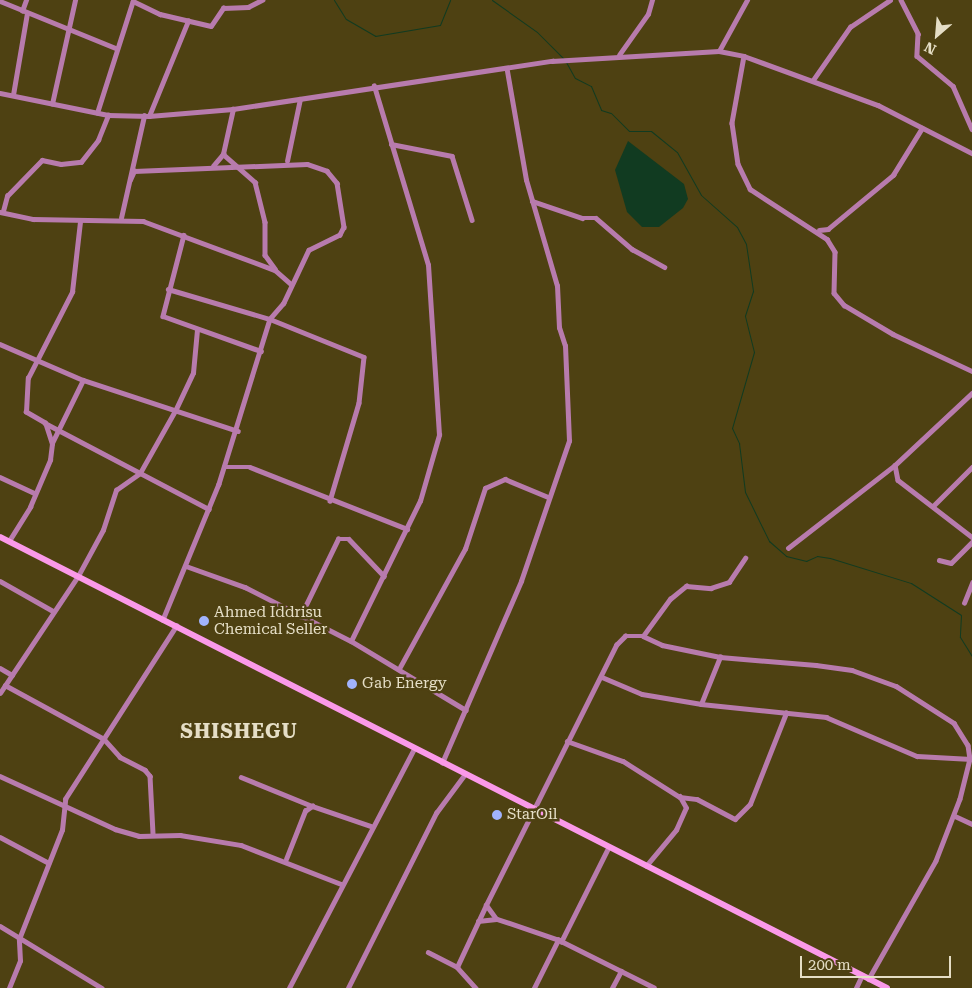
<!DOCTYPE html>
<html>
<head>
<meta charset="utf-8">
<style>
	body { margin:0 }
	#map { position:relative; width:972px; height:988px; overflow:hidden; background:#4e4112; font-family:"Roboto Serif",serif }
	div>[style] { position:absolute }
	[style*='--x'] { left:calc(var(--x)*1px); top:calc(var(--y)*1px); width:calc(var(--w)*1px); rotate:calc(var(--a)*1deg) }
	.water>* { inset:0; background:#113b21 }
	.stream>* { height:1px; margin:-0.5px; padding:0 0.5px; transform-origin:0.5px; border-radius:0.5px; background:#113b21 }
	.street>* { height:4.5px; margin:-2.25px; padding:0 2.25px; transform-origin:2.25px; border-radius:2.25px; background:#b87bad }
	.secondary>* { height:6px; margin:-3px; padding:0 3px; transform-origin:3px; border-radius:3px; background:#fa99e9 }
	.dots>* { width:14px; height:14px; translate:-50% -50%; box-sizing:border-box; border:2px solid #4e4112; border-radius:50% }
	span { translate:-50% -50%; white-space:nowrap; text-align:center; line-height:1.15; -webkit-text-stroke:5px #4e4112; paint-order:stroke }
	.poi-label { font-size:15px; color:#e5dec6 }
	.left { translate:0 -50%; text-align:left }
	.district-label { font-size:20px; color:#e5dec6; font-weight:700; letter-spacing:1px }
	.north { position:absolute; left:912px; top:10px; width:50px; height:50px; -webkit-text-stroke:4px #4e4112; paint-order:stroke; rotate:207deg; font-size:14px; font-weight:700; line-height:20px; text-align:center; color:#e5dec6 }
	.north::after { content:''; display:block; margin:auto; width:18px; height:22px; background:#e5dec6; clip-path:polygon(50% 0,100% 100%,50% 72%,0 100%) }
	.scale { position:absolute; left:800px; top:956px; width:151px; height:22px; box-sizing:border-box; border:2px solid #e5dec6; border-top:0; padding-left:6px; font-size:15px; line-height:18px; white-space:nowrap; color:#e5dec6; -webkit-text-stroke:4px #4e4112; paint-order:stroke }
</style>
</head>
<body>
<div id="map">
	<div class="water">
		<i style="clip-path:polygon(628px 141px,684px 184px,688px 199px,683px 208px,659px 227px,642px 227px,627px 212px,615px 170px)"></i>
	</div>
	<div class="stream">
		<i style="--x:334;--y:0;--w:22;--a:58"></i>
		<i style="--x:346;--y:19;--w:34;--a:30"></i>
		<i style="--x:375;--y:36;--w:66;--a:-9.6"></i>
		<i style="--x:440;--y:25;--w:27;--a:-68"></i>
		<i style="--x:492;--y:0;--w:55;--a:35.4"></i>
		<i style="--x:537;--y:32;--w:38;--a:45"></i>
		<i style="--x:566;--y:62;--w:18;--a:61"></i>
		<i style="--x:575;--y:78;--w:18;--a:27"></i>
		<i style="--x:591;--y:86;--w:26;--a:67"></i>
		<i style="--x:601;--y:110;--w:10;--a:17"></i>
		<i style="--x:611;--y:113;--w:25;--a:45"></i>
		<i style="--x:629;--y:131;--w:22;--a:0"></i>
		<i style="--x:651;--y:131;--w:33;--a:39"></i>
		<i style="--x:677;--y:152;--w:49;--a:60.8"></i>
		<i style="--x:701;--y:195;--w:48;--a:41.6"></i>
		<i style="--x:737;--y:227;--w:19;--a:62"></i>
		<i style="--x:746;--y:244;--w:48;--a:81.5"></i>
		<i style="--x:753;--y:291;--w:26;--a:108"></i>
		<i style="--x:745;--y:316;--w:37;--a:76"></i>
		<i style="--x:754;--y:352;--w:79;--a:106.1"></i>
		<i style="--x:732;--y:428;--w:17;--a:65"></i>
		<i style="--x:739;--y:443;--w:49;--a:83"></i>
		<i style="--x:745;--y:492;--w:55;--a:63.9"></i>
		<i style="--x:769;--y:541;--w:23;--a:41"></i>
		<i style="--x:786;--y:556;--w:21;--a:14"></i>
		<i style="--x:806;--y:561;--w:12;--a:-24"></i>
		<i style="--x:817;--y:556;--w:13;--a:9"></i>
		<i style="--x:830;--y:558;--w:85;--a:17.2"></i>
		<i style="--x:911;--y:583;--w:59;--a:32.6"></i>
		<i style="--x:961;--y:615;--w:22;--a:93"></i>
		<i style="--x:960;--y:637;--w:22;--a:58"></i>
	</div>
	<div class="street">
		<i style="--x:901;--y:0;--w:38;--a:63"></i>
		<i style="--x:918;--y:34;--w:22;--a:93"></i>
		<i style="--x:917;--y:56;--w:47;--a:39.8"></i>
		<i style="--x:953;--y:86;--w:47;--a:66.2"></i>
		<i style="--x:0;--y:1;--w:125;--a:22.1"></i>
		<i style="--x:133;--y:1;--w:30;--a:26"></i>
		<i style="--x:160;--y:14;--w:52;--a:13.2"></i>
		<i style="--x:211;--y:26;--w:22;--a:-56"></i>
		<i style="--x:223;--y:8;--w:25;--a:-2"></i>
		<i style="--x:248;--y:7;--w:16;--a:-27"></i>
		<i style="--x:22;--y:11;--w:12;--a:-70"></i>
		<i style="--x:719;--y:51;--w:58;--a:-61.2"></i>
		<i style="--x:619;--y:55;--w:50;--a:-54.7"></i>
		<i style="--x:648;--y:14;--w:15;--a:-74"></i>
		<i style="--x:744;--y:56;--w:68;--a:100.2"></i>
		<i style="--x:732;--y:123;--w:41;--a:81.7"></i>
		<i style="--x:738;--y:164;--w:28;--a:64"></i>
		<i style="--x:750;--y:189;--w:92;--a:33"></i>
		<i style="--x:827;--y:239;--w:15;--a:58"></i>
		<i style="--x:835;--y:252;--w:41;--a:91.4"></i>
		<i style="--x:834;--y:293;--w:16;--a:50"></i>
		<i style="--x:844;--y:305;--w:57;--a:30.6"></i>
		<i style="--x:893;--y:334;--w:87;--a:25.1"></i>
		<i style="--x:813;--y:80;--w:65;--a:-55.1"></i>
		<i style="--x:850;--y:27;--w:48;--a:-34"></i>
		<i style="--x:0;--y:93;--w:110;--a:11.5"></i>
		<i style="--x:108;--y:115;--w:41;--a:1.4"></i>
		<i style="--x:149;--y:116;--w:84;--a:-4.8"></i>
		<i style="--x:233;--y:109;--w:323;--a:-8.6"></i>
		<i style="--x:552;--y:61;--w:167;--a:-3.4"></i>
		<i style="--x:719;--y:51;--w:25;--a:11"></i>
		<i style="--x:744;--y:56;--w:143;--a:20.1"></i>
		<i style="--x:878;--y:105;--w:106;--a:27.1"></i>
		<i style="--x:13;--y:95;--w:83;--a:-80.3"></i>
		<i style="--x:52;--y:104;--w:107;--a:-77.5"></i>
		<i style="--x:97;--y:113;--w:119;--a:-72.3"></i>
		<i style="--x:149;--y:116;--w:103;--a:-67.7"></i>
		<i style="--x:391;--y:144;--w:62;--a:11.1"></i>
		<i style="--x:452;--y:156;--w:67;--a:72.6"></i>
		<i style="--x:223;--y:154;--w:43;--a:41.2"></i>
		<i style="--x:255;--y:182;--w:41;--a:76"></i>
		<i style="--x:265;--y:222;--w:33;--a:90"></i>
		<i style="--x:265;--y:255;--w:17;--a:54"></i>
		<i style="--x:287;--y:161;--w:63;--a:-78.2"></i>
		<i style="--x:213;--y:166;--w:16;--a:-50"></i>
		<i style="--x:223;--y:154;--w:46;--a:-77.5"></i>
		<i style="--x:130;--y:180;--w:10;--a:-66"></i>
		<i style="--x:134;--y:171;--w:173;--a:-2.3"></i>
		<i style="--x:307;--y:164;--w:21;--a:19"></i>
		<i style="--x:327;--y:171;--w:16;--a:50"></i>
		<i style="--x:337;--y:183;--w:45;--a:81"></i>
		<i style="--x:344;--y:227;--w:9;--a:117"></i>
		<i style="--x:340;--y:235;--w:34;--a:154"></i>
		<i style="--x:309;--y:250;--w:59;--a:115.3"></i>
		<i style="--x:284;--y:303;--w:21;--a:131"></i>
		<i style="--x:270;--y:319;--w:173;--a:107.2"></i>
		<i style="--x:219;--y:484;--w:147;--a:112.4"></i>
		<i style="--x:532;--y:201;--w:53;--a:18.8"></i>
		<i style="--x:582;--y:218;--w:14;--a:0"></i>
		<i style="--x:596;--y:218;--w:48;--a:40.7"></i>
		<i style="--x:632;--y:249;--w:37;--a:29"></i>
		<i style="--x:3;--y:211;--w:16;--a:-75"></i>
		<i style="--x:7;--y:196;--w:50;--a:-45.8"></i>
		<i style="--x:42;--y:160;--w:19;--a:12"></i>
		<i style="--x:61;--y:164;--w:20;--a:-6"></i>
		<i style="--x:81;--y:162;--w:28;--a:-52"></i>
		<i style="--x:98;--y:140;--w:27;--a:-68"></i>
		<i style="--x:0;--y:212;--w:34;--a:12"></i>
		<i style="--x:33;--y:219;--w:110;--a:1"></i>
		<i style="--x:143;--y:221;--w:141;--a:20.4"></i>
		<i style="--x:275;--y:270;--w:21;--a:41"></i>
		<i style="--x:121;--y:218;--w:105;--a:-77.3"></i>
		<i style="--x:819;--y:230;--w:9;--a:-6"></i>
		<i style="--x:828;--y:229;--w:85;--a:-39.7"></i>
		<i style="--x:893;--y:175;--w:55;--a:-58.3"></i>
		<i style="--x:184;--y:235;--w:84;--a:104.5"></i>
		<i style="--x:163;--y:316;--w:104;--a:19.7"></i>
		<i style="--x:168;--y:289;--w:106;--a:16.4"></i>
		<i style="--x:270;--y:319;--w:101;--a:22"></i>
		<i style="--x:364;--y:357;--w:46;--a:96.2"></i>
		<i style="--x:359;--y:403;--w:102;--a:106.5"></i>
		<i style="--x:0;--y:344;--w:90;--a:23.4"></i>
		<i style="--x:83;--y:380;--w:163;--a:18.2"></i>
		<i style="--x:45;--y:423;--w:185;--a:27.7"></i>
		<i style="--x:52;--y:443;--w:70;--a:-63.8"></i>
		<i style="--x:895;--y:465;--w:15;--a:79"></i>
		<i style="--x:898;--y:480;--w:93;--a:37.6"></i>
		<i style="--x:224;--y:467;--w:26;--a:0"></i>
		<i style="--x:250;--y:467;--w:169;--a:21.5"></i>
		<i style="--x:0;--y:477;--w:38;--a:25"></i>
		<i style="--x:933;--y:506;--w:55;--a:-45"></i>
		<i style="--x:9;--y:541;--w:40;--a:-58"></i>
		<i style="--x:30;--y:507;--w:51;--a:-66.9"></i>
		<i style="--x:50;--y:460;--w:16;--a:-83"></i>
		<i style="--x:52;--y:444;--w:22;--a:-108"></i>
		<i style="--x:45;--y:423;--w:22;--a:-150"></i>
		<i style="--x:26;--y:412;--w:34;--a:-87"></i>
		<i style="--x:28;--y:378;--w:97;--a:-62.9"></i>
		<i style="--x:72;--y:292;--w:70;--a:-83.5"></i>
		<i style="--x:788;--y:548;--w:135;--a:-37.8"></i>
		<i style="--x:895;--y:465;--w:105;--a:-43.1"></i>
		<i style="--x:939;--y:560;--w:12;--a:14"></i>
		<i style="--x:951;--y:563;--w:30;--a:-45"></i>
		<i style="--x:186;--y:566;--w:63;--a:19.6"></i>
		<i style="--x:245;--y:587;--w:119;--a:27"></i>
		<i style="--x:351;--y:641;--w:134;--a:31"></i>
		<i style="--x:0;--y:581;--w:61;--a:29.5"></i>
		<i style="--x:964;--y:603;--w:22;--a:-68"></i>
		<i style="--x:300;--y:617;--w:87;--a:-64"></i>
		<i style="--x:338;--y:539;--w:11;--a:0"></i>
		<i style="--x:349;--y:539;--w:51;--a:46.6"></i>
		<i style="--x:643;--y:636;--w:21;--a:25"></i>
		<i style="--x:662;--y:645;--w:59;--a:11.7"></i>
		<i style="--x:351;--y:641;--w:156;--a:-63.8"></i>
		<i style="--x:420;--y:501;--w:69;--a:-73.9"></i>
		<i style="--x:439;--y:435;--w:170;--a:-93.7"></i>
		<i style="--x:428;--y:265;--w:187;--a:-106.8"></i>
		<i style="--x:400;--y:667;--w:135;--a:-61.2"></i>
		<i style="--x:465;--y:549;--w:64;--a:-71.8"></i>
		<i style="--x:485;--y:488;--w:22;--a:-24"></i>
		<i style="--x:505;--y:479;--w:47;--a:22.7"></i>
		<i style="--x:0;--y:668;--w:14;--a:30"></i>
		<i style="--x:602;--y:677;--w:43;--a:23"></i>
		<i style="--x:642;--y:694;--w:60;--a:9.6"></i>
		<i style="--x:701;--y:704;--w:51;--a:-68"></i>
		<i style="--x:720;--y:657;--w:96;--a:4.8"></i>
		<i style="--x:816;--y:665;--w:36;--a:8"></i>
		<i style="--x:852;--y:670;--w:47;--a:20"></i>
		<i style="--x:896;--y:686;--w:69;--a:32.5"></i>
		<i style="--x:954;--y:723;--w:26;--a:58"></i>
		<i style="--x:968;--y:745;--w:14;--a:82"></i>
		<i style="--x:970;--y:759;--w:41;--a:104"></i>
		<i style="--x:960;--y:799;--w:66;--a:111.2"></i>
		<i style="--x:936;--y:861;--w:136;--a:119.6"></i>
		<i style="--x:5;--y:685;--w:113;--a:28.6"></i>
		<i style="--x:104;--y:739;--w:24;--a:48"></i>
		<i style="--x:120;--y:757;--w:28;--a:27"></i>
		<i style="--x:145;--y:770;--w:8;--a:50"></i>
		<i style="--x:150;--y:776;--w:58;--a:87"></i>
		<i style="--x:0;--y:693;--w:141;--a:-56.3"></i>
		<i style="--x:78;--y:576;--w:52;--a:-61.5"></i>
		<i style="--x:103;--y:530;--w:42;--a:-72"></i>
		<i style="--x:116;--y:490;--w:29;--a:-35"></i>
		<i style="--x:140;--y:473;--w:71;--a:-60.6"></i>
		<i style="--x:175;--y:411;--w:42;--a:-64.7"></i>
		<i style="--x:193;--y:373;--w:43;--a:-84.7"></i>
		<i style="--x:701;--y:704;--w:126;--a:5.9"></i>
		<i style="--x:826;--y:717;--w:99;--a:23.2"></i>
		<i style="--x:917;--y:756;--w:54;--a:3.2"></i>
		<i style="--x:567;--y:741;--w:59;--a:19.7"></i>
		<i style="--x:623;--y:761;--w:67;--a:32.3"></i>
		<i style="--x:680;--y:797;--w:17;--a:7"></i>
		<i style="--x:697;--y:799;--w:43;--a:27.8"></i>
		<i style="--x:735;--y:819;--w:21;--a:-45"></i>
		<i style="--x:750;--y:804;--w:98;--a:-68.4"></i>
		<i style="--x:442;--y:763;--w:198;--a:-66.5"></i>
		<i style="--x:521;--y:581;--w:148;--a:-71.1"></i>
		<i style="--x:569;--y:441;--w:95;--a:-92.4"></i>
		<i style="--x:565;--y:346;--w:19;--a:-108"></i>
		<i style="--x:559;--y:328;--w:42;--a:-92.7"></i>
		<i style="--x:557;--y:286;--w:110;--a:-106.3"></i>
		<i style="--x:526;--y:180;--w:111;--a:-99.9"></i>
		<i style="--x:0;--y:776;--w:127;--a:24.7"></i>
		<i style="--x:115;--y:829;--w:25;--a:16"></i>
		<i style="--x:139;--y:836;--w:41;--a:-1.4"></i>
		<i style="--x:180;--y:835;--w:62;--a:9.3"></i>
		<i style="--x:241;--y:845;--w:107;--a:21.3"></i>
		<i style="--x:241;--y:777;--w:77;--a:22.2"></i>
		<i style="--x:955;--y:816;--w:19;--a:25"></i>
		<i style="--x:0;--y:837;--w:55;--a:28"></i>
		<i style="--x:286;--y:859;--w:52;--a:-68.4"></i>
		<i style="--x:305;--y:811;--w:9;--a:-36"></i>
		<i style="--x:312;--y:806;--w:62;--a:18.7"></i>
		<i style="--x:646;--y:866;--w:47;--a:-50.2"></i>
		<i style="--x:676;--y:830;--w:24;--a:-66"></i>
		<i style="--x:686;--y:808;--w:13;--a:-119"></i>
		<i style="--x:478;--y:921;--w:18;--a:-6"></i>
		<i style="--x:0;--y:926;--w:119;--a:31.3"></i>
		<i style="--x:561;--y:942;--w:105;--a:-63.4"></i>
		<i style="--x:428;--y:952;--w:33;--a:27"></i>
		<i style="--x:457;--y:967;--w:28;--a:48"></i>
		<i style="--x:457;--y:967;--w:68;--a:-64.9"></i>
		<i style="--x:9;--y:988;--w:29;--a:-68"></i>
		<i style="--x:20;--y:961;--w:22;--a:-93"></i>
		<i style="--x:19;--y:939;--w:117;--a:-68.5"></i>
		<i style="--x:62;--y:830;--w:31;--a:-84"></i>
		<i style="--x:65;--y:799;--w:206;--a:-57.3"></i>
		<i style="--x:289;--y:988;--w:270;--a:-62.4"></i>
		<i style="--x:348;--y:988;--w:196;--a:-63.3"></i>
		<i style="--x:436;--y:813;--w:49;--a:-53.4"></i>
		<i style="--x:534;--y:988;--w:54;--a:-63.4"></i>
		<i style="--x:612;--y:988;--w:19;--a:-62"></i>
		<i style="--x:654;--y:988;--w:107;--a:-153.4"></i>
		<i style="--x:558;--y:940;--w:65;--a:-161.3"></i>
		<i style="--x:496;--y:919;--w:17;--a:-126"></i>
		<i style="--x:486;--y:905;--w:291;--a:-63.4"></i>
		<i style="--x:616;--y:645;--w:13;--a:-45"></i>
		<i style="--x:625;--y:636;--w:18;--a:0"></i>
		<i style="--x:643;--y:636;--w:46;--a:-53.9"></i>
		<i style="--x:670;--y:599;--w:21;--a:-39"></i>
		<i style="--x:686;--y:586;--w:25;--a:5"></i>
		<i style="--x:711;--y:588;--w:19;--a:-18"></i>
		<i style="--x:729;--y:582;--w:29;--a:-56"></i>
		<i style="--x:856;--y:988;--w:14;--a:-65"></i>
	</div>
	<div class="secondary">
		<i style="--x:0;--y:537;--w:995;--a:26.95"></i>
	</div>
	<div class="dots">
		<i style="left:204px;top:621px;background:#a1b3fd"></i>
		<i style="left:352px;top:684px;background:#a1b3fd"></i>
		<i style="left:497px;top:815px;background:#a1b3fd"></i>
	</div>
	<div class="poi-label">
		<span class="left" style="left:214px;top:621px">Ahmed Iddrisu<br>Chemical Seller</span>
		<span class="left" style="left:362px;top:684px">Gab Energy</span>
		<span class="left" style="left:507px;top:815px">StarOil</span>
	</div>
	<div class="district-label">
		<span style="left:239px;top:731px">SHISHEGU</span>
	</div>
	<div class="north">N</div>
	<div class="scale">200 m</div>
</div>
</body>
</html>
